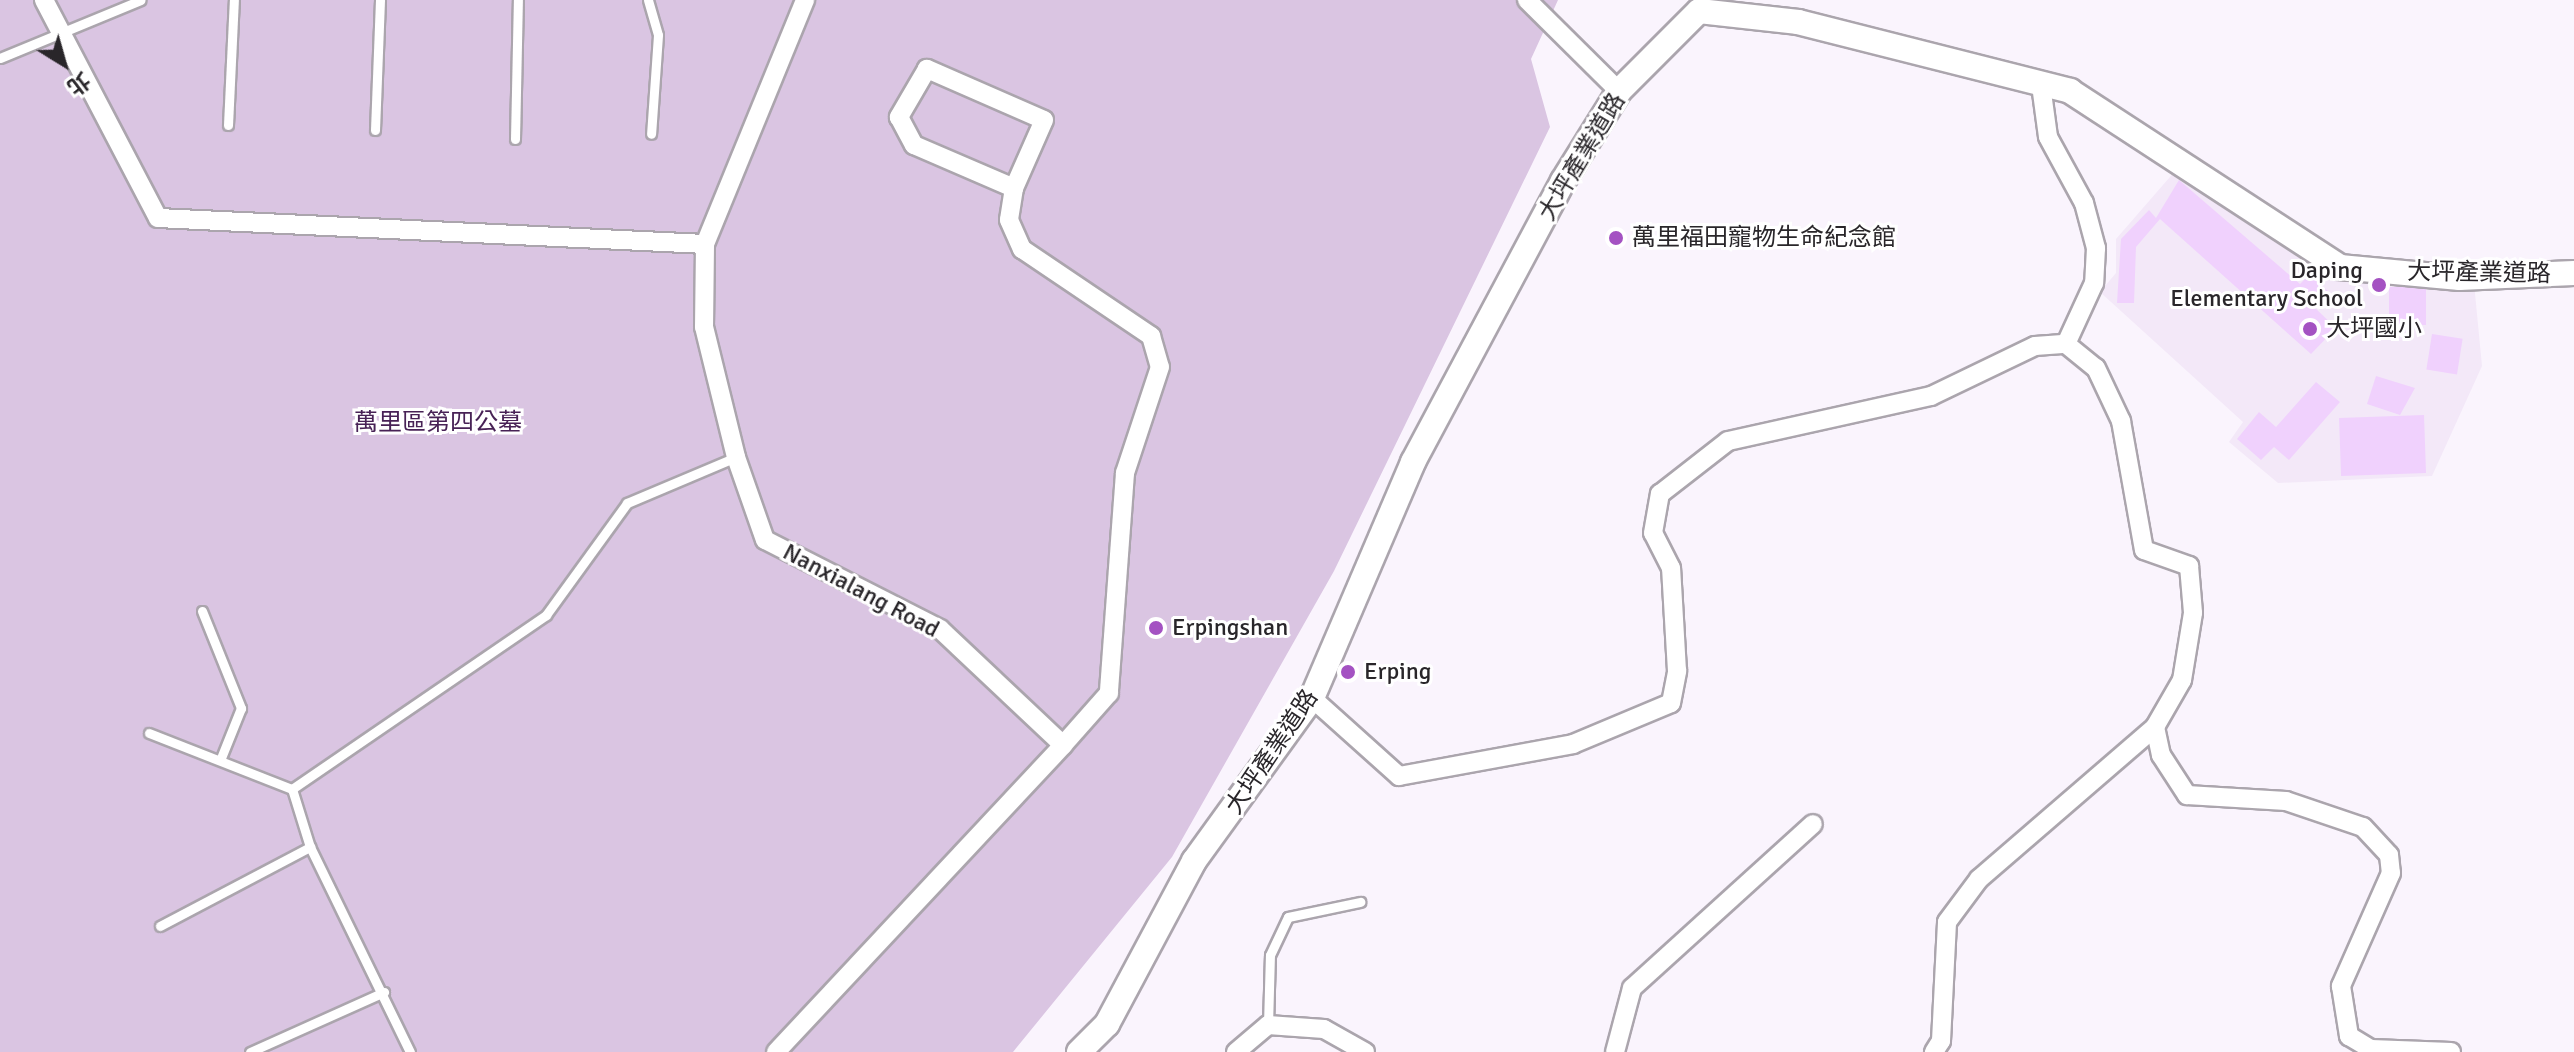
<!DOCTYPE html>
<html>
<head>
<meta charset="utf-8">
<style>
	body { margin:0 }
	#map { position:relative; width:2574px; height:1052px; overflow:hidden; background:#faf4fd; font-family:Signika,"Noto Sans TC",sans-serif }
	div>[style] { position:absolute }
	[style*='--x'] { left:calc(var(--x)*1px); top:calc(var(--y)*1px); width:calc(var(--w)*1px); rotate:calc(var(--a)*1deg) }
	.built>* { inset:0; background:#f3e8f8 }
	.green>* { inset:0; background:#dac5e2 }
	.building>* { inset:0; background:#f0d1fd; transform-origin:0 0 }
	.roads { filter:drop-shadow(2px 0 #aba5ad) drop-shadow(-2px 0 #aba5ad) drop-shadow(0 2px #aba5ad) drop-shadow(0 -2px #aba5ad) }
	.lane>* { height:9px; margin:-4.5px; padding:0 4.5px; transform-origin:4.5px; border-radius:4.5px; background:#fff }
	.street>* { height:18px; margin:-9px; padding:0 9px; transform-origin:9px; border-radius:9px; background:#fff }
	.secondary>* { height:24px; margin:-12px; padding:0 12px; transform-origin:12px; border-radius:12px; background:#fff }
	.dots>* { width:22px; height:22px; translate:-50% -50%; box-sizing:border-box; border:4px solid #fff; border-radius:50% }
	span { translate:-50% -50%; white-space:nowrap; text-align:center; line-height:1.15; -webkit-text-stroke:6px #fff; paint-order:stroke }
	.street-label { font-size:24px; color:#29262a }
	.poi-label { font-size:24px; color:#29262a }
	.left { translate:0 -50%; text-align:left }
	.right { translate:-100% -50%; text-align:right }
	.park-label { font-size:24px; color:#482256 }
	.north { position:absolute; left:24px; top:24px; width:80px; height:80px; -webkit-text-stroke:6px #fff; paint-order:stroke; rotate:143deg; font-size:22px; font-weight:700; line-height:32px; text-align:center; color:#29262a }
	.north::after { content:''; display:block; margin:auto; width:28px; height:36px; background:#29262a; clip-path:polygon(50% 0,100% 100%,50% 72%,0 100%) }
</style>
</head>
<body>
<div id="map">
	<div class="built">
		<i style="clip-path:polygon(2176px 170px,2306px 262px,2348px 278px,2474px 283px,2482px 366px,2432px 476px,2278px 483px,2229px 442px,2243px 422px,2100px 292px,2116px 273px,2116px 239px)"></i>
	</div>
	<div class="green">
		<i style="clip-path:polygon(0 0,1558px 0,1531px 59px,1550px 127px,1334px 571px,1172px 857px,1013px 1052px,0 1052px)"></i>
	</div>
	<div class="building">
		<i style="clip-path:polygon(2179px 180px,2300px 284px,2309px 275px,2328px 291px,2314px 307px,2336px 328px,2311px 354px,2160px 219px,2136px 247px,2134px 303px,2117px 303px,2121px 239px,2149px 210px,2156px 218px)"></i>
		<i style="left:2389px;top:287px;width:37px;height:38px"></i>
		<i style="left:2432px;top:334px;width:31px;height:36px;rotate:9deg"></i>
		<i style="clip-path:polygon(2376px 376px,2415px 388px,2400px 415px,2367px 404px)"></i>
		<i style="clip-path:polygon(2316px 382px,2340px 402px,2289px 460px,2274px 447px,2261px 460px,2237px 439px,2259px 412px,2276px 427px)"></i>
		<i style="left:2424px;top:415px;width:58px;height:85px;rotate:88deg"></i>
	</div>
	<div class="roads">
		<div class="lane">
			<i style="--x:648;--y:0;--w:36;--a:74"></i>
			<i style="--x:658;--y:35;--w:99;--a:94"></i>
			<i style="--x:0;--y:58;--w:152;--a:-22.4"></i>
			<i style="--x:228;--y:125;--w:125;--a:-87.3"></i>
			<i style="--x:375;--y:130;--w:130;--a:-87.8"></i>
			<i style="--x:515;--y:139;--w:139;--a:-88.8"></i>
			<i style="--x:202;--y:611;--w:105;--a:68.1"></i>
			<i style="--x:241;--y:708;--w:54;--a:111.8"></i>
			<i style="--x:149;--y:733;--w:154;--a:21.4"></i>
			<i style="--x:160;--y:926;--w:170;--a:-27.8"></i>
			<i style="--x:1268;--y:1025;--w:70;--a:-88.4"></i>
			<i style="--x:1270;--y:955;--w:42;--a:-64.7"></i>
			<i style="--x:1288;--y:917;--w:74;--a:-11.8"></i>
			<i style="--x:250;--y:1052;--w:147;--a:-24.1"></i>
			<i style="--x:410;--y:1052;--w:228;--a:-116"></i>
			<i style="--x:310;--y:847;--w:61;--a:-107.2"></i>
			<i style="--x:292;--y:789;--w:308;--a:-34.4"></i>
			<i style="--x:546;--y:615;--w:138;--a:-54.1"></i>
			<i style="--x:627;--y:503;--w:118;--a:-22.9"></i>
		</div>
		<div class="street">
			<i style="--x:44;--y:0;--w:246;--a:62.4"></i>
			<i style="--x:158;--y:218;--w:548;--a:2.72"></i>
			<i style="--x:1527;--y:0;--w:129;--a:44.7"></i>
			<i style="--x:2041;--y:85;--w:52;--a:82.3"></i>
			<i style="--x:2048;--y:137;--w:75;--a:61.4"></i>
			<i style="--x:2084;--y:203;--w:47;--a:75.1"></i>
			<i style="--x:2096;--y:248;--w:35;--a:93"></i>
			<i style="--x:2094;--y:283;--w:67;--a:114.7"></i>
			<i style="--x:2066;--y:344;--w:38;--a:39"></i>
			<i style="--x:2096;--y:368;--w:59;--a:64.7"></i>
			<i style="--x:2121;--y:421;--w:131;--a:79.9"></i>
			<i style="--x:2144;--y:550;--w:48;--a:19.6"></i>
			<i style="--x:2189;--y:566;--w:47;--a:85.1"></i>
			<i style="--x:2193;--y:613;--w:68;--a:99.3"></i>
			<i style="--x:2182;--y:680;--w:54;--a:119.9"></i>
			<i style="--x:2155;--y:727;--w:29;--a:78"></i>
			<i style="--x:2161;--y:755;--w:48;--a:57"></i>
			<i style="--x:2187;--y:795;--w:99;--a:3.5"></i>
			<i style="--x:2286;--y:801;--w:81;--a:18.7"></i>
			<i style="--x:2363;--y:827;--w:38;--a:47"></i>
			<i style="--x:2389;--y:855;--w:18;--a:84"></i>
			<i style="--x:2391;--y:873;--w:124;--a:113.9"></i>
			<i style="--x:2341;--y:986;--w:51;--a:80.9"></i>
			<i style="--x:2349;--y:1036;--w:26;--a:31"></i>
			<i style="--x:2371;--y:1049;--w:80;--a:2.1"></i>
			<i style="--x:1014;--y:188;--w:74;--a:-66.2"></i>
			<i style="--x:1044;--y:120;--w:128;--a:-156.4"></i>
			<i style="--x:927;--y:69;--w:56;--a:120.3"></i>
			<i style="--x:899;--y:117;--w:32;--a:62"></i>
			<i style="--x:914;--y:145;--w:109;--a:23.3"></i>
			<i style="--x:1014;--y:188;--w:32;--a:99"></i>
			<i style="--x:1009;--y:220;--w:32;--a:66"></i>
			<i style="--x:1022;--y:249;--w:156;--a:34"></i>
			<i style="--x:1151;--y:336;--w:32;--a:74"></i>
			<i style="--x:1160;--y:367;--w:112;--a:108.3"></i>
			<i style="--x:1125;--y:473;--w:221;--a:94.2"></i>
			<i style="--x:1109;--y:693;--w:69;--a:131.5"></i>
			<i style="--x:1312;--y:698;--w:117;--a:41.9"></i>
			<i style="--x:1399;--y:776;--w:177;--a:-10.4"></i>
			<i style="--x:1573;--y:744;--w:106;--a:-22.7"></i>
			<i style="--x:1671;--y:703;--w:33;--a:-79"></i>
			<i style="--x:1677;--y:671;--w:103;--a:-93.3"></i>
			<i style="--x:1671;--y:568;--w:39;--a:-117"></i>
			<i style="--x:1653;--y:533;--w:40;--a:-80"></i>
			<i style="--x:1660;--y:494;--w:86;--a:-37.9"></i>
			<i style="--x:1728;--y:441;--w:208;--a:-12.5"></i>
			<i style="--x:1931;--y:396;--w:115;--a:-25.7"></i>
			<i style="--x:2035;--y:346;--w:31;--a:-4"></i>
			<i style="--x:776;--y:1052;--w:420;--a:-46.9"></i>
			<i style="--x:1063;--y:745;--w:169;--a:-136.7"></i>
			<i style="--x:940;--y:629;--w:196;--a:-153"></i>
			<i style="--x:765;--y:540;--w:88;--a:-109.3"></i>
			<i style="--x:736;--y:457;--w:134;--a:-103.8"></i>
			<i style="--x:704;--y:327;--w:83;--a:-89.3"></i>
			<i style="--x:705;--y:244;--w:264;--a:-67.7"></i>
			<i style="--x:1236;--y:1052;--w:42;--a:-40.2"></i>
			<i style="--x:1268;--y:1025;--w:56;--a:4.1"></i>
			<i style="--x:1324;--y:1029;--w:47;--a:29.3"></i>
			<i style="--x:1615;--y:1052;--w:66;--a:-75.1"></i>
			<i style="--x:1632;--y:988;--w:244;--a:-42.2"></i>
			<i style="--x:1934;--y:1052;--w:13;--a:-58"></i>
			<i style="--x:1941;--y:1041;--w:119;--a:-87.1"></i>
			<i style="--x:1947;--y:922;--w:54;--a:-53.3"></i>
			<i style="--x:1979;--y:879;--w:233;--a:-40.8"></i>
		</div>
		<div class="secondary">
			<i style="--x:1079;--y:1052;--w:40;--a:-45"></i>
			<i style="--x:1107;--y:1024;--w:185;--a:-61.9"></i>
			<i style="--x:1194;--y:861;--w:201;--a:-54.1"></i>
			<i style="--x:1312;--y:698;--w:257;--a:-66.8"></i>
			<i style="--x:1413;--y:462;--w:319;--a:-61.9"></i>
			<i style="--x:1563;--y:181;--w:106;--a:-58.1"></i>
			<i style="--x:1619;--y:91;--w:113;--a:-45"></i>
			<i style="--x:1699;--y:11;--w:100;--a:6.3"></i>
			<i style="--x:1798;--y:22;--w:281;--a:14.2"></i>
			<i style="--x:2070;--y:91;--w:322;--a:33.1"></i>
			<i style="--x:2340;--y:267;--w:120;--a:5.3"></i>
			<i style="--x:2459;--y:278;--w:115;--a:-2.5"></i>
		</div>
	</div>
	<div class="dots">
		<i style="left:1616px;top:238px;background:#a452c2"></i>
		<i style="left:2379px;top:285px;background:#a452c2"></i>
		<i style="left:2310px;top:329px;background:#a452c2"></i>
		<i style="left:1156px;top:628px;background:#a452c2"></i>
		<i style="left:1348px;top:672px;background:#a452c2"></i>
	</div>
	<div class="street-label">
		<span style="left:1582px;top:157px;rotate:-59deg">大坪產業道路</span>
		<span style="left:2479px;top:273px;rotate:1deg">大坪產業道路</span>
		<span style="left:861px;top:591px;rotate:28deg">Nanxialang Road</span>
		<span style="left:1272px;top:752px;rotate:-56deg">大坪產業道路</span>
	</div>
	<div class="poi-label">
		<span class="left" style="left:1632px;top:238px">萬里福田寵物生命紀念館</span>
		<span class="right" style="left:2363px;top:285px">Daping<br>Elementary School</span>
		<span class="left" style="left:2326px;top:329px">大坪國小</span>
		<span class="left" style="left:1172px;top:628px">Erpingshan</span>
		<span class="left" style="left:1364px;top:672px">Erping</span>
	</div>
	<div class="park-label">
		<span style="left:438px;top:423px">萬里區第四公墓</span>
	</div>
	<div class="north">北</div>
</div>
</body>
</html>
